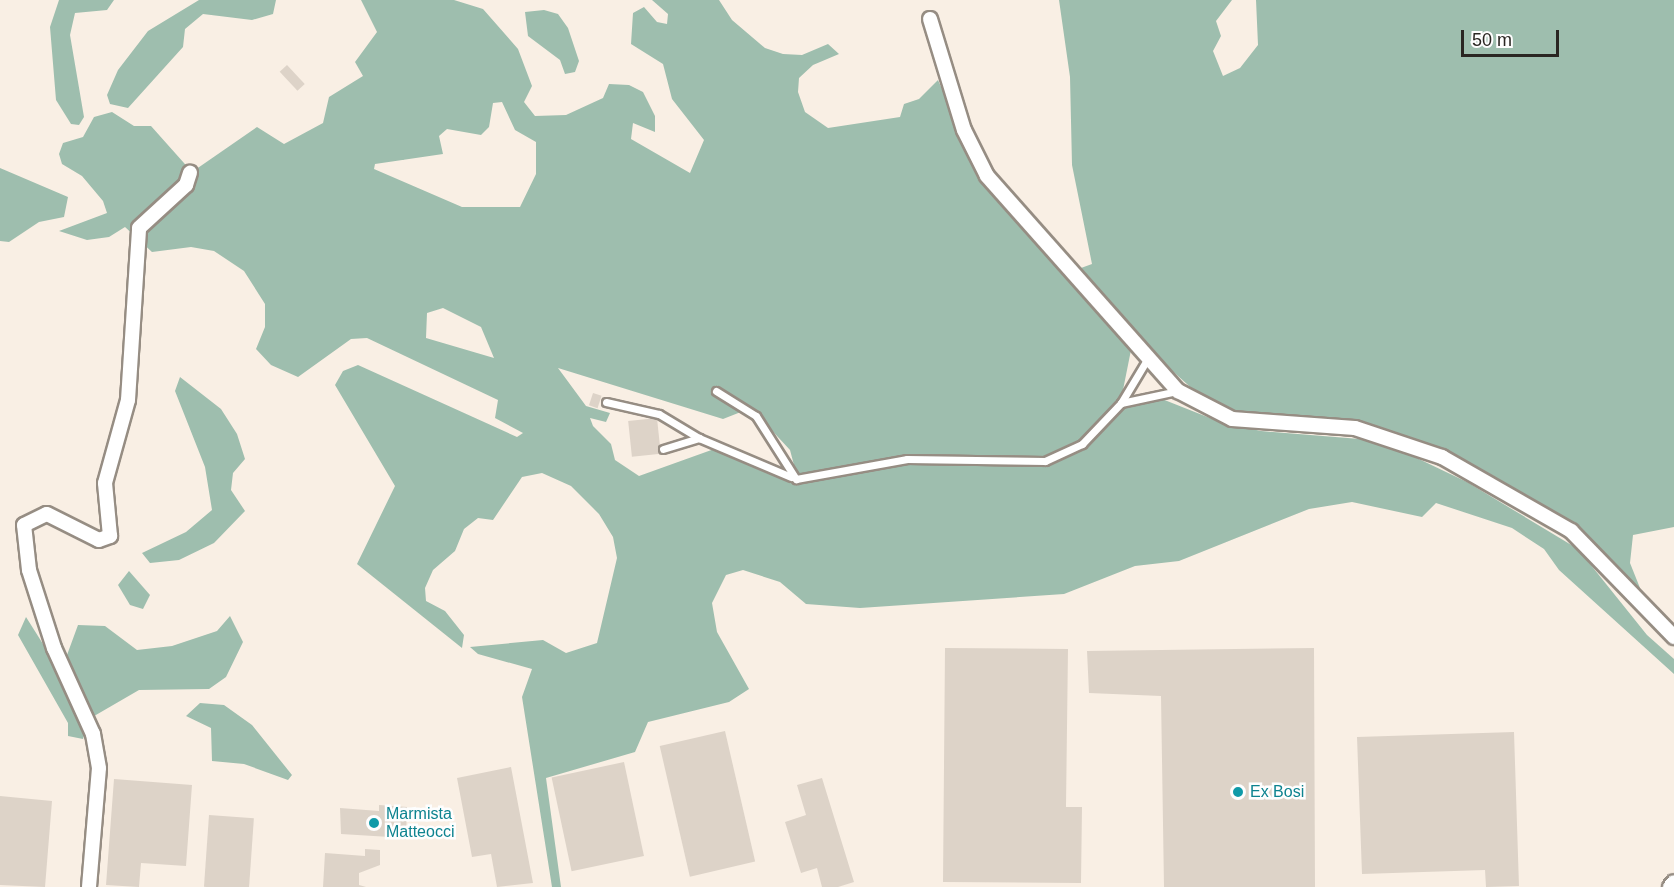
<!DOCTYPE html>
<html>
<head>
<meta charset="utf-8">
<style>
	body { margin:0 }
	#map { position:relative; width:1674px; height:887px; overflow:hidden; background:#f9efe4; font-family:Helvetica,sans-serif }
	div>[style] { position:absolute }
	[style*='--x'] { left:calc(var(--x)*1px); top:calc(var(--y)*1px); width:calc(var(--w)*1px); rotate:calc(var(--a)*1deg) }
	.forest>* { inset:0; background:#9ebeae }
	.building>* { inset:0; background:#ddd3c8; transform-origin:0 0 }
	.roads { filter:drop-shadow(2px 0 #968d83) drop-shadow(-2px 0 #968d83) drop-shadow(0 2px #968d83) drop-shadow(0 -2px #968d83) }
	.lane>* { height:7px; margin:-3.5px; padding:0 3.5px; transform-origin:3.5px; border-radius:3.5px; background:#fff }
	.street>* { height:14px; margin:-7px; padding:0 7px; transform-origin:7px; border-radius:7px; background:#fff }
	.dots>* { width:16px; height:16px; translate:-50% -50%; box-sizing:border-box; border:3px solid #fefefe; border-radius:50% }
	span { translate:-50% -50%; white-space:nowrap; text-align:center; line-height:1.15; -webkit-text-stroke:5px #fefefe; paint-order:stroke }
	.culture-label { font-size:16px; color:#0d838f }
	.left { translate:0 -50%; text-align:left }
	.scale { position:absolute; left:1461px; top:30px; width:98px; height:27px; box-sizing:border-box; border:3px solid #2a2622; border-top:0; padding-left:8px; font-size:18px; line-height:21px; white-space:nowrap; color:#2a2622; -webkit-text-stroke:4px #fefefe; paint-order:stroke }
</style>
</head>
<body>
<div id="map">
	<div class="forest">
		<i style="clip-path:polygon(59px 0,114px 0,107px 10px,75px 13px,70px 35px,84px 117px,79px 125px,71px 124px,56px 100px,50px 27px)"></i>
		<i style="clip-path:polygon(199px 0,276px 0,273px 14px,252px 20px,203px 14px,185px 29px,183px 47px,128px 108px,110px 104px,107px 95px,118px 70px,148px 31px)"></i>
		<i style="clip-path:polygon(evenodd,361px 0,454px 0,483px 9px,518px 49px,532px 86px,524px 102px,535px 116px,566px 115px,603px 98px,609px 84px,629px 85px,643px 92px,655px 116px,655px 132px,633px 123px,631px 139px,690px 173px,704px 140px,672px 99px,663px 64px,631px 44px,633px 13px,644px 7px,657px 22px,667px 24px,668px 14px,652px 0,719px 0,732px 20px,765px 48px,783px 54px,802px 55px,828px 44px,839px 54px,813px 65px,799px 78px,798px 92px,805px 112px,828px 128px,900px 117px,904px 104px,919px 99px,938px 80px,981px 178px,1131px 350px,1120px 405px,1162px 399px,1220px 422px,1261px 431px,1360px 439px,1400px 450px,1467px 482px,1578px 549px,1647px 635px,1674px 659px,1674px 674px,1559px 570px,1544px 549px,1512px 528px,1436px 503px,1422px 517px,1352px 502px,1309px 509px,1179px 561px,1135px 566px,1064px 594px,860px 608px,806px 604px,780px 582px,743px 570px,726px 575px,712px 603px,717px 632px,749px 689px,729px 702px,648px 722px,635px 752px,546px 778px,561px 887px,552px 887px,522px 697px,532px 669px,478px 654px,470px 647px,543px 640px,566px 653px,597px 643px,617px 558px,613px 537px,599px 514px,571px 486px,542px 473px,522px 477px,493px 520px,478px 518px,464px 529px,455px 551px,433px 570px,425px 588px,426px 601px,445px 611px,464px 635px,462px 648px,357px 564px,395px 486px,335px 385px,343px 371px,358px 365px,517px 437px,523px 433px,495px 418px,498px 400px,367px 338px,351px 339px,298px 377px,271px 365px,256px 349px,265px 327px,265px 304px,244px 271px,214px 251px,191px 247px,152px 252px,125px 227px,109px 237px,87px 240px,59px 231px,107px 213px,103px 201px,82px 176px,62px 164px,59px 154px,63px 143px,83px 137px,94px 117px,112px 112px,134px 126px,151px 126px,192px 172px,257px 127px,284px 144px,323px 123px,329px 97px,363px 76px,355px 62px,377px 32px,361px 0,502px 102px,515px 130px,536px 142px,536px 174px,520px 207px,462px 207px,374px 169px,375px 164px,443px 154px,439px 136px,447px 129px,481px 135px,489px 127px,493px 103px,502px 102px,361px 0,443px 308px,481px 327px,494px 358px,426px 338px,427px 313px,443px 308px,361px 0,558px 368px,723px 419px,751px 408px,790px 450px,799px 484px,717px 448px,639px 476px,615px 460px,611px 444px,593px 426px,590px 418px,606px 422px,610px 413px,586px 406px,558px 368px)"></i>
		<i style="clip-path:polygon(1059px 0,1232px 0,1216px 21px,1221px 36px,1213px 51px,1223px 76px,1240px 68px,1258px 45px,1256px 0,1674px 0,1674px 527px,1633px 535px,1630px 563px,1640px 588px,1634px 591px,1573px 529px,1381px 431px,1237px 414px,1207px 402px,1168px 367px,1081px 268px,1092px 264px,1072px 165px,1070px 77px)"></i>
		<i style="clip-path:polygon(544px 10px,558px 14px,568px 28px,579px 61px,575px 72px,565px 74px,560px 60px,528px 36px,525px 12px)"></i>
		<i style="clip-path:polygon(0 168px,68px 197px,64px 217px,39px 222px,9px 242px,0 241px)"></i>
		<i style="clip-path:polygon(180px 377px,221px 409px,237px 434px,245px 459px,233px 473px,231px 490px,245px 511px,214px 543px,179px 560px,150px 563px,142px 553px,186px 532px,212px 510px,205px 467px,175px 391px)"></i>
		<i style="clip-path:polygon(129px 571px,150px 595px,143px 609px,130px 605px,118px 585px)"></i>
		<i style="clip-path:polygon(230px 616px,243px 642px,226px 677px,209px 689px,139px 690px,89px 719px,83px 739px,68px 736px,68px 723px,18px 635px,26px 617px,55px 663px,67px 655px,78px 625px,105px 626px,137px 650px,172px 646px,217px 631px)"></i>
		<i style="clip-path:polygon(200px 703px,224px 705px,252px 725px,292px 775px,288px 780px,244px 764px,212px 761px,211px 728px,186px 716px)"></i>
	</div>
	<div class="building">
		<i style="left:287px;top:65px;width:26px;height:10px;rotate:47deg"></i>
		<i style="left:593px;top:393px;width:9px;height:13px;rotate:18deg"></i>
		<i style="left:657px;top:418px;width:36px;height:29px;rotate:84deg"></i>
		<i style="clip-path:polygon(945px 648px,1068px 649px,1066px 807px,1082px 807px,1081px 883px,943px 882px)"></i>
		<i style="clip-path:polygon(1314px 648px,1315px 887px,1164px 887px,1161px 696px,1089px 693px,1087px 651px)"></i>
		<i style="left:725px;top:731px;width:134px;height:67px;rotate:77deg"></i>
		<i style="clip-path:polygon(1514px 732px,1519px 886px,1486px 887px,1485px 870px,1362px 874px,1357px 737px)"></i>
		<i style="left:624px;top:762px;width:96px;height:74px;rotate:78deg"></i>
		<i style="clip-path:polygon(511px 767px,533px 883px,497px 887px,491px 854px,472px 857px,457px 778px)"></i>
		<i style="clip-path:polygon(822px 778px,854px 882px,838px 887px,822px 887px,817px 868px,801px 873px,785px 822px,806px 815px,797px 785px)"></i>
		<i style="clip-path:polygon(114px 779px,192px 785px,186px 866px,141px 863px,139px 887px,106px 885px)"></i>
		<i style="clip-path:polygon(0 796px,52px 801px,45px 887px,0 885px)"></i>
		<i style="clip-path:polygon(379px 805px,407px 807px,406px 838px,341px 834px,340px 808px,379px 811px)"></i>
		<i style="left:209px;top:815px;width:45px;height:72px;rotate:4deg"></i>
		<i style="clip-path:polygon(365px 849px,380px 850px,380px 865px,359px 873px,359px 885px,366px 887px,323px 887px,325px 853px,365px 856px)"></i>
	</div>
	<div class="roads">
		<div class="lane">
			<i style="--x:1148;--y:358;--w:52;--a:121"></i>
			<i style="--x:1121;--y:403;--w:57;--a:-12.1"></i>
			<i style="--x:716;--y:391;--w:47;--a:32"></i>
			<i style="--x:756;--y:416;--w:75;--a:57.6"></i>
			<i style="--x:796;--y:479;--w:113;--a:-10.2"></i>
			<i style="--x:907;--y:459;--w:138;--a:0.8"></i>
			<i style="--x:1045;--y:461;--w:41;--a:-24.7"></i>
			<i style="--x:1082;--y:444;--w:57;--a:-46.4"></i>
			<i style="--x:606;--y:402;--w:54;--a:12.8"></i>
			<i style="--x:659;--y:414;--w:47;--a:31"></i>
			<i style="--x:663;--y:449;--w:38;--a:-17"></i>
			<i style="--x:699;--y:438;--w:100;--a:23"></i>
		</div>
		<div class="street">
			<i style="--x:930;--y:19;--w:116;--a:73"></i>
			<i style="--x:964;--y:130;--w:51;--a:63.4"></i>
			<i style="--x:987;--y:176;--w:288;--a:48.4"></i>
			<i style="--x:1178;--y:391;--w:61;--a:27.4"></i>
			<i style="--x:1232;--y:419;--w:123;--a:4.2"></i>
			<i style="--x:1355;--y:428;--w:92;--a:18.4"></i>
			<i style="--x:1442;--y:457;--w:149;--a:29.8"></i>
			<i style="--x:1571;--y:531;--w:148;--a:45.8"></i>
			<i style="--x:89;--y:887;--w:119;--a:-85.2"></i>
			<i style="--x:99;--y:768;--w:35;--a:-100"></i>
			<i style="--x:93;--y:734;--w:94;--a:-114.4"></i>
			<i style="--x:54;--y:648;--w:82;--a:-107.8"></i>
			<i style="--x:29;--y:570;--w:45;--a:-96.3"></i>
			<i style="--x:24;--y:525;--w:25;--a:-26"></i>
			<i style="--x:47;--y:514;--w:58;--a:26.6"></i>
			<i style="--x:99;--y:540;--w:12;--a:-20"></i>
			<i style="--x:110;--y:536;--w:53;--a:-95.4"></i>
			<i style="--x:105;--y:483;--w:86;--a:-74.5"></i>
			<i style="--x:128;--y:400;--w:172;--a:-86.3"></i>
			<i style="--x:139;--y:228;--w:64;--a:-42.5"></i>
			<i style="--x:186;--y:185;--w:13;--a:-72"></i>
			<i style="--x:1670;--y:887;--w:6;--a:-51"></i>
		</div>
	</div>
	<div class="dots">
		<i style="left:1238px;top:792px;background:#0f9aa8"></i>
		<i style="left:374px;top:823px;background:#0f9aa8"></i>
	</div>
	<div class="culture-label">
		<span class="left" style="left:1250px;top:792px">Ex Bosi</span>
		<span class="left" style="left:386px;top:823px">Marmista<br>Matteocci</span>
	</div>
	<div class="scale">50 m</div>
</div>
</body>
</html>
